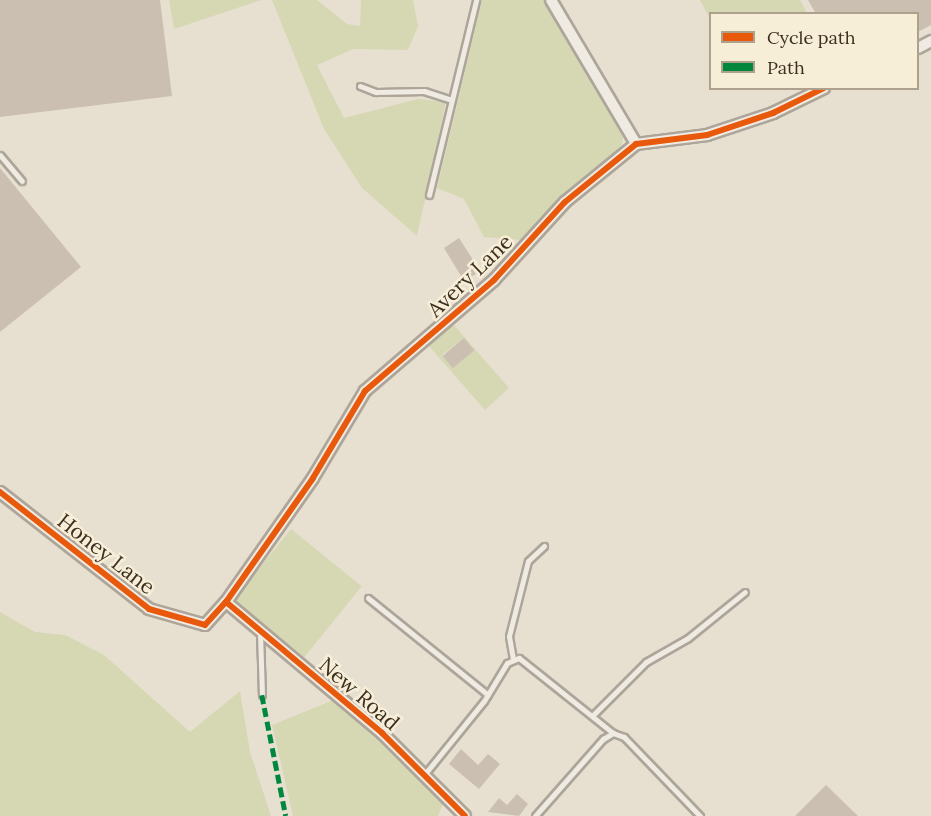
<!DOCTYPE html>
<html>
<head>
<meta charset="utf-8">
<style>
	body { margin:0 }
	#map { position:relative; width:931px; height:816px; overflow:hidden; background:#e7e0d1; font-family:Lora,serif }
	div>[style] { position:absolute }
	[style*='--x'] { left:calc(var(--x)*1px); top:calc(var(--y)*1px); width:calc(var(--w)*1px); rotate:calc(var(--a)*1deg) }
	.green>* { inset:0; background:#d6d7b3; transform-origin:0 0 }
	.building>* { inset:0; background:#cbbfb2; transform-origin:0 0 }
	.roads { filter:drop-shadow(2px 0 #ada599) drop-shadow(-2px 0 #ada599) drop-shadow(0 2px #ada599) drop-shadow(0 -2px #ada599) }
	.service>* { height:5px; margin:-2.5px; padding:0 2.5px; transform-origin:2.5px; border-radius:2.5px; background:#efebe3 }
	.minor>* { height:10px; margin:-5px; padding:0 5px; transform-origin:5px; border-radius:5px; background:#efebe3 }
	.quiet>* { height:4.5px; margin-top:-2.25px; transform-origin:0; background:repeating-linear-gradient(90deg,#00873e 0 9px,transparent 0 13.5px) }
	.cycleway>* { height:6px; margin:-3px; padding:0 3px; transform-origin:3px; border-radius:3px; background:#e8590c }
	span { translate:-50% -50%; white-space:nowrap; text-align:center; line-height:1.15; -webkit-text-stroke:5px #f7eed8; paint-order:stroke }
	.street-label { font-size:21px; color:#3d2e20 }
	.legend { position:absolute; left:709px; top:12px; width:210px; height:78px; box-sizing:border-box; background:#f7eed8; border:2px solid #ada18e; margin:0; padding:8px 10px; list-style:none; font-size:18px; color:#3d2e20 }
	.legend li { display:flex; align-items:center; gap:12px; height:30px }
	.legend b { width:30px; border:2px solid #ada18e }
</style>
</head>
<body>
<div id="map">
	<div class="green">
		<i style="clip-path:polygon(169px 0,261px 0,174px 29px)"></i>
		<i style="clip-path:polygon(272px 0,317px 0,347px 24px,360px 26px,361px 0,413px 0,418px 26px,408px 50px,353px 49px,317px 65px,344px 118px,418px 99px,446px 102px,417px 236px,362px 188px,324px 129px)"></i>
		<i style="clip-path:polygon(482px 0,545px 0,585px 62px,623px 137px,621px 150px,565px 194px,521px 240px,484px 237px,464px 199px,437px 188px)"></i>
		<i style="clip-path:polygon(700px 0,800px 0,807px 13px,710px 14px,710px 19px)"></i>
		<i style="clip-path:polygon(evenodd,453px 324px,509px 388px,485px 410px,428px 345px,453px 324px,464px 338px,474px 350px,453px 368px,442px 355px,464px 338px)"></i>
		<i style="left:291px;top:529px;width:91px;height:91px;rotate:39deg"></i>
		<i style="clip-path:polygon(0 612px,35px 632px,65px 635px,104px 655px,190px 732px,240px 691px,250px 752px,271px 816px,0 816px)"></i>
		<i style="clip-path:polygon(336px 699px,443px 804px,438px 816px,293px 816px,272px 725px)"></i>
	</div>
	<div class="building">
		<i style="clip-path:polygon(0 0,160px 0,172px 96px,0 117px)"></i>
		<i style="clip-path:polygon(808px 0,931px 0,931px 25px,918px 32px,918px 14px,816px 14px)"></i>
		<i style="clip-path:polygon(0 168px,81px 267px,0 332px)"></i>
		<i style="clip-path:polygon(459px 238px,475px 263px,470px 265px,476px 274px,464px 281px,444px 248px)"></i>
		<i style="left:464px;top:338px;width:16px;height:28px;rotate:50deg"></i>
		<i style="clip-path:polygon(461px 749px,478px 765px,488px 754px,500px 764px,479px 789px,449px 764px)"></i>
		<i style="clip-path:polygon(826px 785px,858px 816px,795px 816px)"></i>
		<i style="clip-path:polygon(517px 794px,528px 804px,519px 816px,488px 812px,499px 798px,507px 805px)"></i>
	</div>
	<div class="roads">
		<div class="service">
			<i style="--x:360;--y:86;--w:17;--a:21"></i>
			<i style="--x:376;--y:92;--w:48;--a:-1.2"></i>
			<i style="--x:424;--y:91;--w:29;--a:18"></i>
			<i style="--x:0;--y:155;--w:34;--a:50"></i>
			<i style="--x:429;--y:195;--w:201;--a:-76.4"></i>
			<i style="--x:368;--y:598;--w:154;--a:38.9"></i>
			<i style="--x:260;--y:632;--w:63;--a:88.2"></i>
			<i style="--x:513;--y:659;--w:23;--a:-100"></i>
			<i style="--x:509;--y:636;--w:77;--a:-75.8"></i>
			<i style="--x:528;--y:561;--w:22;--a:-43"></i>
			<i style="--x:592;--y:716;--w:76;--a:-45"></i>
			<i style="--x:646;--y:662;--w:48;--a:-29.7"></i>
			<i style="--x:688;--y:638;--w:73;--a:-38.9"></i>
			<i style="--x:424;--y:775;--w:95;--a:-51"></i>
			<i style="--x:484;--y:701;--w:44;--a:-58.8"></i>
			<i style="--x:507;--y:663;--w:13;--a:-23"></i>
			<i style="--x:519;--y:658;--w:120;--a:38.6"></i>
			<i style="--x:535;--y:816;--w:103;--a:-48.6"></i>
			<i style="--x:603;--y:739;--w:12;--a:-31"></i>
			<i style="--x:613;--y:733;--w:12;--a:20"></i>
			<i style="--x:624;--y:737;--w:110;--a:46.1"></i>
		</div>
		<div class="minor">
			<i style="--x:551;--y:0;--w:167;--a:59.4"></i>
			<i style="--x:918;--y:48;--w:15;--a:-28"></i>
			<i style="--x:0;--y:492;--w:189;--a:38.1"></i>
			<i style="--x:149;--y:609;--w:58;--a:15.9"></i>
			<i style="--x:205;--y:625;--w:31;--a:-48"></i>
			<i style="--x:226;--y:602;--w:151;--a:-54.9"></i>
			<i style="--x:313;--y:478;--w:101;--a:-59.1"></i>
			<i style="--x:365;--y:391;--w:170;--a:-40.7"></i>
			<i style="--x:494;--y:280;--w:105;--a:-47.7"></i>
			<i style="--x:565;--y:202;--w:92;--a:-39.2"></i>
			<i style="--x:636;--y:144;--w:72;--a:-7.2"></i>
			<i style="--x:707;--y:135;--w:70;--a:-18.4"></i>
			<i style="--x:773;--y:113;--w:57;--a:-26.1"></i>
			<i style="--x:226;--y:602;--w:204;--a:40"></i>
			<i style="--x:382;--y:733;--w:117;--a:45"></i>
		</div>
	</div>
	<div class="quiet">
		<i style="--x:262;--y:695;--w:123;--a:78.8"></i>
	</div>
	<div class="cycleway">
		<i style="--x:0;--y:492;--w:189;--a:38.1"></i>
		<i style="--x:149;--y:609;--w:58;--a:15.9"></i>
		<i style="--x:205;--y:625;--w:31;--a:-48"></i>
		<i style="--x:226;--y:602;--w:151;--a:-54.9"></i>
		<i style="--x:313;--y:478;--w:101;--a:-59.1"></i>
		<i style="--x:365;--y:391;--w:170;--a:-40.7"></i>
		<i style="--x:494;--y:280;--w:105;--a:-47.7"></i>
		<i style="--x:565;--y:202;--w:92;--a:-39.2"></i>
		<i style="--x:636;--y:144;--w:72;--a:-7.2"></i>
		<i style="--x:707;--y:135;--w:70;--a:-18.4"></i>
		<i style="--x:773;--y:113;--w:57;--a:-26.1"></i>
		<i style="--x:226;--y:602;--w:204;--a:40"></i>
		<i style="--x:382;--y:733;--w:117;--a:45"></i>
	</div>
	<div class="street-label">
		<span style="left:470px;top:276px;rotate:-44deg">Avery Lane</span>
		<span style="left:106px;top:554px;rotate:38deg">Honey Lane</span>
		<span style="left:359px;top:694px;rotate:41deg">New Road</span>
	</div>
	<ul class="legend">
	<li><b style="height:8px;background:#e8590c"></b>Cycle path</li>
	<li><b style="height:8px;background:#00873e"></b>Path</li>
	</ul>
</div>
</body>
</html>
